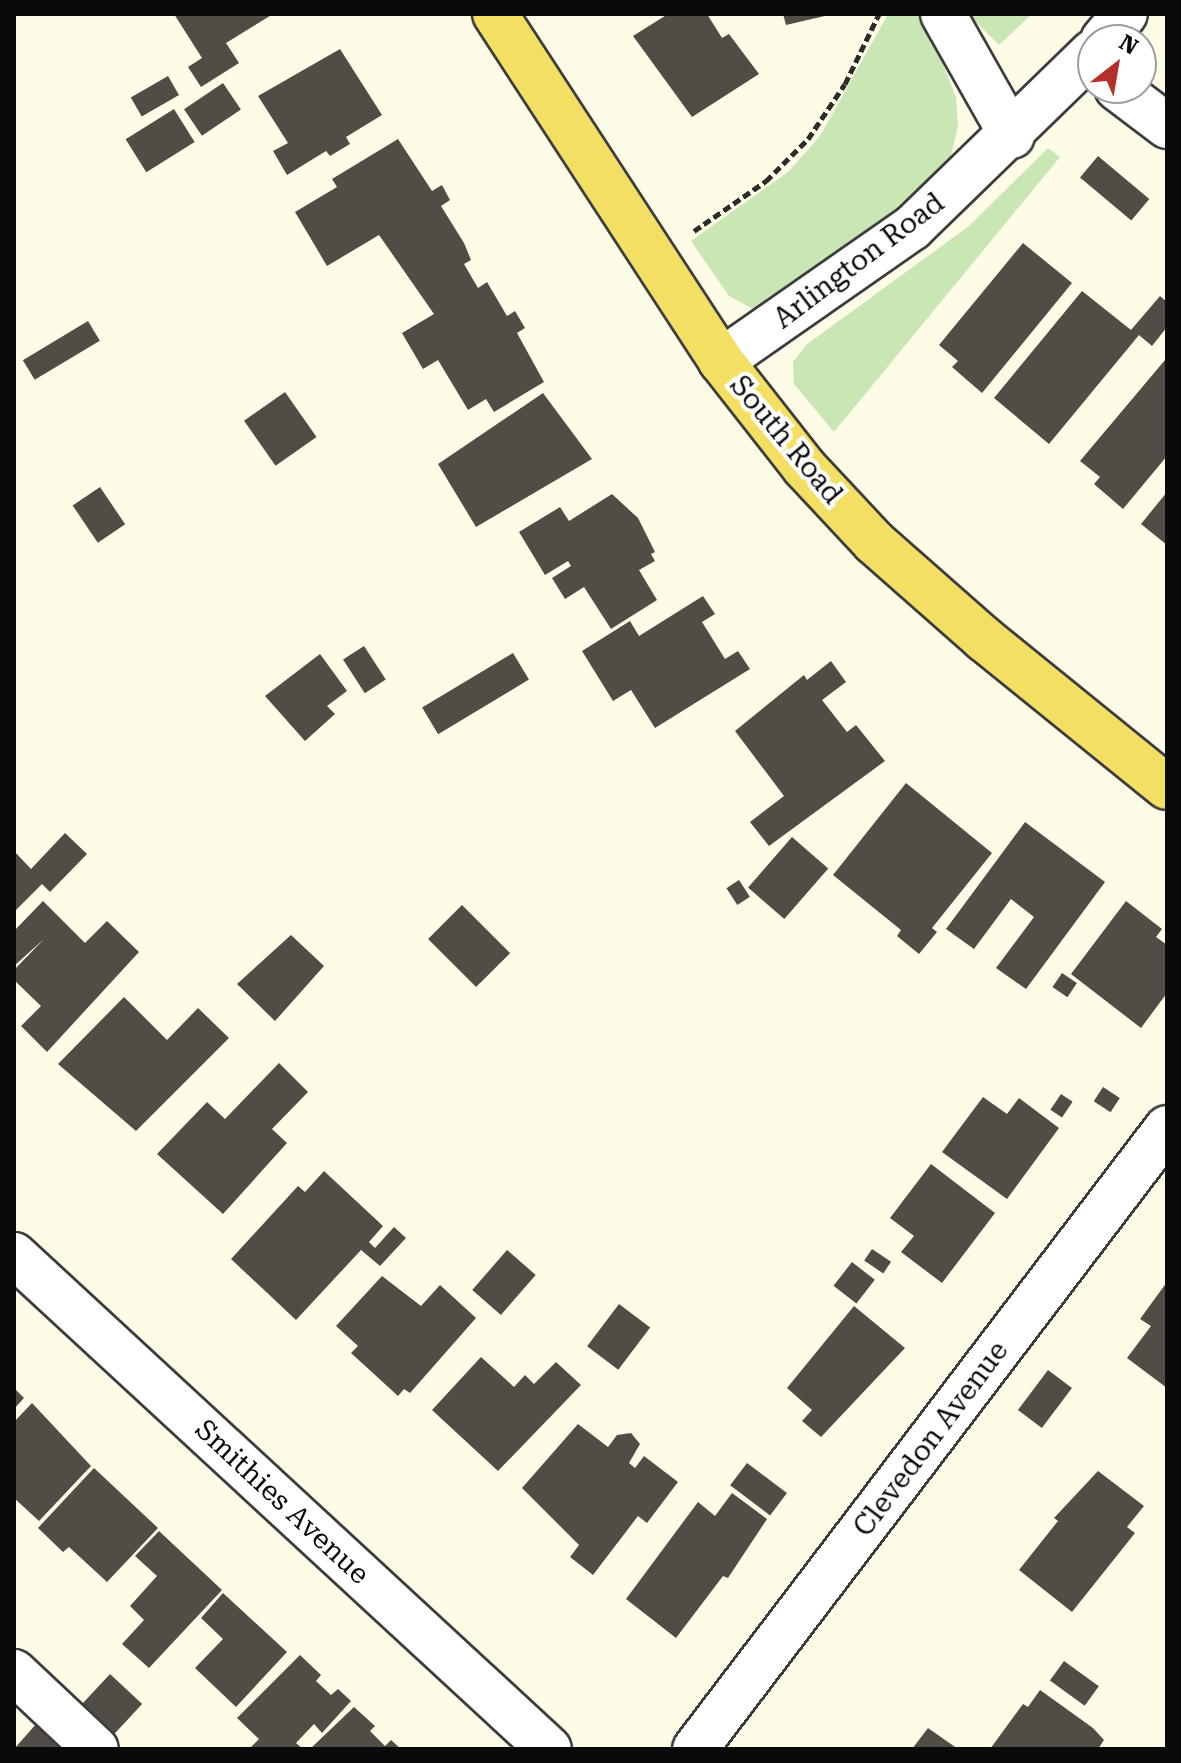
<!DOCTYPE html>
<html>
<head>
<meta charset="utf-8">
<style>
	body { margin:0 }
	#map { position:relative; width:1181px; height:1763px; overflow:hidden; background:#fefce7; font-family:"Roboto Serif",serif }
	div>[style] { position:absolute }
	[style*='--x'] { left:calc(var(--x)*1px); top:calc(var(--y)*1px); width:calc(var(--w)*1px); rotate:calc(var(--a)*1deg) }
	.green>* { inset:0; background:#c9e6b4 }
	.building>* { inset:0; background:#524c47; transform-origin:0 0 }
	.path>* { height:5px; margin-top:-2.5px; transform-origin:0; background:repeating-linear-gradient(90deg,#2c2c2c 0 8px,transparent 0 12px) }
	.roads { filter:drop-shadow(2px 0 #3d3d3d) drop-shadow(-2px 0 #3d3d3d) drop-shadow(0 2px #3d3d3d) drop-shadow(0 -2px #3d3d3d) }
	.minor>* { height:44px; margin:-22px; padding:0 22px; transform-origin:22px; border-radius:22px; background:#fff }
	.major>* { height:44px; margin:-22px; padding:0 22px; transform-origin:22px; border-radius:22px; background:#f3df63 }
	span { translate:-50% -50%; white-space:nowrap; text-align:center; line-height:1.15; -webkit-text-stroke:8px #fff; paint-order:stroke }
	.street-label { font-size:28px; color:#0a0a0a }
	.frame { position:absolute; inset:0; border:16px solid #0a0a0a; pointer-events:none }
	.north { position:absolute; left:1077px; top:24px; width:80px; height:80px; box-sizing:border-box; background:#fff; border:2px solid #9d9d9d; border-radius:50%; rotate:31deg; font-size:22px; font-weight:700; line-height:32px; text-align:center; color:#0a0a0a }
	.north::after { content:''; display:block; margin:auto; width:28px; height:36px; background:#b33129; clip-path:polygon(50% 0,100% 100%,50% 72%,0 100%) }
</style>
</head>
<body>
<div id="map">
	<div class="green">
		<i style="clip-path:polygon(888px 14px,921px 14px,941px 59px,956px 97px,958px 126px,950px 160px,927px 192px,777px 300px,753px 309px,729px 296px,691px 241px,788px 172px,820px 136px)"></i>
		<i style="clip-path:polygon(968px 14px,1032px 14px,999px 45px)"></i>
		<i style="clip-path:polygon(1048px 148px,1060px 157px,834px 432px,794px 384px,793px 362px,806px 345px,969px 226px)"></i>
	</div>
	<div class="building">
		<i style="clip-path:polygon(174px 14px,273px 14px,226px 43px,239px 63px,201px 87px,188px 67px,202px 58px)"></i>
		<i style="clip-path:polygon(668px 14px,707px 14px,722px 38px,729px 34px,759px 74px,692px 117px,633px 36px)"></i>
		<i style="clip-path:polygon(783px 14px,829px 14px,829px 15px,786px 25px)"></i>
		<i style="clip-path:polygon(340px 49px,382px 115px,346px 137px,350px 144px,330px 156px,326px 151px,287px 175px,273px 151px,288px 143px,258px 96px)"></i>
		<i style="left:168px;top:76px;width:22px;height:43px;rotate:60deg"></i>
		<i style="left:223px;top:83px;width:32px;height:47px;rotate:56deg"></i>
		<i style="left:174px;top:109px;width:39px;height:57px;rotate:58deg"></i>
		<i style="clip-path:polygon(398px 139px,432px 191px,442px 185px,450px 200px,441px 206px,464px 243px,471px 260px,464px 264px,478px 288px,487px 282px,507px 316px,515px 311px,525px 328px,517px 333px,544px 382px,494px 412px,486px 399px,468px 410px,438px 360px,423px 369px,402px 333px,434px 314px,379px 235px,327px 266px,295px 212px,337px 187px,332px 179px)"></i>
		<i style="left:1098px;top:156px;width:67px;height:28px;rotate:40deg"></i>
		<i style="clip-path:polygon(1023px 243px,1072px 283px,982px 393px,952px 367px,958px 361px,939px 345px)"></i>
		<i style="clip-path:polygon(1082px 291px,1131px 330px,1160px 296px,1167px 302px,1167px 327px,1152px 346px,1139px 335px,1049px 444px,994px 398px)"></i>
		<i style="left:88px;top:321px;width:23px;height:76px;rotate:59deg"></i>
		<i style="clip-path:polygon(1165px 360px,1167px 456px,1123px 509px,1094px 484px,1100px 477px,1080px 461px)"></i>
		<i style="left:285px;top:392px;width:55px;height:50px;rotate:55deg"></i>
		<i style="clip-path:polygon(543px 393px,592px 459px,476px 527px,438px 464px)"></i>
		<i style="left:100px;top:487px;width:45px;height:33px;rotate:56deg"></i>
		<i style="clip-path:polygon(1167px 492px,1167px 545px,1141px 524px)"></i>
		<i style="clip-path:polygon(612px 494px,638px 518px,655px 552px,651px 554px,655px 561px,639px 570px,657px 600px,611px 629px,584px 587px,565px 599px,552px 578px,571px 566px,568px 561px,545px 575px,519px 532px,560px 507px,569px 521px)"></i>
		<i style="clip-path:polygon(703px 596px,715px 614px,702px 622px,725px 659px,738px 651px,750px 669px,655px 728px,631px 690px,613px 701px,582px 651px,630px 621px,639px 636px)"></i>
		<i style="left:364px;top:646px;width:40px;height:25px;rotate:57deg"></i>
		<i style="left:513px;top:653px;width:31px;height:106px;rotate:59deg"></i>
		<i style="clip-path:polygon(320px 654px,347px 691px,327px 706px,335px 714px,305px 741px,265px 696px)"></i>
		<i style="clip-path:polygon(831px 661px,846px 682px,822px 700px,847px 732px,856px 725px,885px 761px,769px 846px,750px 822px,784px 796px,735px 731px,804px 675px,807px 680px)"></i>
		<i style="clip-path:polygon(906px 783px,992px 853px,932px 928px,937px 932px,919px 954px,897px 936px,901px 930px,833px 875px)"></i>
		<i style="clip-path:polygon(1025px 822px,1105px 882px,1026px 989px,996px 968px,1034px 917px,1011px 899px,974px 949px,946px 929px)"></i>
		<i style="clip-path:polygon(65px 833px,87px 854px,50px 892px,42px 884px,14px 912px,14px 851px,31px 869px)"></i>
		<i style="left:792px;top:837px;width:48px;height:67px;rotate:41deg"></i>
		<i style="left:739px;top:880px;width:20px;height:15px;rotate:57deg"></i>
		<i style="clip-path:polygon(43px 901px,85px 943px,107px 921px,139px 952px,47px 1052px,21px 1026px,41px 1006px,14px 980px,14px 970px,44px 939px,14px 966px,14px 931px)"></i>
		<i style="clip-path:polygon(1126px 901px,1162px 929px,1156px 937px,1167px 945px,1167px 993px,1141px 1028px,1071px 974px)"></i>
		<i style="left:462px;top:905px;width:68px;height:48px;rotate:45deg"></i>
		<i style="clip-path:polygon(291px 935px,324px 966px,275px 1021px,237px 984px)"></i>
		<i style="left:1062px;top:973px;width:18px;height:17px;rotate:34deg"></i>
		<i style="clip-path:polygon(124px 997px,167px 1040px,198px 1008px,229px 1038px,136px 1131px,58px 1064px)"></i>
		<i style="clip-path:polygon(279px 1063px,308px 1092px,272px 1129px,287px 1143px,223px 1214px,157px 1154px,207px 1102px,225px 1119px)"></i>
		<i style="left:1103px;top:1087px;width:20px;height:17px;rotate:33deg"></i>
		<i style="left:1061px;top:1094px;width:14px;height:19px;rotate:34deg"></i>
		<i style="clip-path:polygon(983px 1097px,1007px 1114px,1019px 1098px,1059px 1128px,1007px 1199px,942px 1152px)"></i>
		<i style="clip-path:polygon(931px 1164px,995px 1213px,942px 1283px,901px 1252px,914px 1236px,890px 1218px)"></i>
		<i style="clip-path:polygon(324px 1171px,383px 1226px,369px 1242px,375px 1248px,394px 1227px,406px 1238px,380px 1266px,361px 1250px,296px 1320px,231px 1259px,298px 1186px,305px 1192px)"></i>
		<i style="left:872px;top:1249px;width:23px;height:14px;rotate:34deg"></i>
		<i style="left:507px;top:1250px;width:38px;height:53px;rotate:41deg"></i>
		<i style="left:852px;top:1262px;width:29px;height:30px;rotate:38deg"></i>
		<i style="clip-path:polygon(382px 1276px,421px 1306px,440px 1285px,476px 1318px,410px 1393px,404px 1389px,398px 1396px,351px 1353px,358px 1346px,336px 1326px)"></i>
		<i style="clip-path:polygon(1167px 1282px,1167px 1388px,1127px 1358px,1151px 1326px,1140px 1319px)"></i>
		<i style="left:619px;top:1304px;width:39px;height:53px;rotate:37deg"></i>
		<i style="clip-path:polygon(854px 1306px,905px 1348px,821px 1437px,802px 1421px,812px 1410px,787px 1388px)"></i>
		<i style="clip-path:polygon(481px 1357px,514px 1387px,525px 1375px,534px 1384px,556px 1362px,581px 1385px,498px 1471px,432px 1410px)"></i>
		<i style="left:1048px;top:1370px;width:30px;height:50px;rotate:37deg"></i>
		<i style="clip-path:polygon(14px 1388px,24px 1398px,14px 1409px)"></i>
		<i style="clip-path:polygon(32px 1403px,91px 1466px,39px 1521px,14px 1498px,14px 1422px)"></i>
		<i style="clip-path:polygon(578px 1424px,608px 1447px,617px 1435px,631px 1433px,640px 1444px,629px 1463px,635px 1468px,644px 1456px,678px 1482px,647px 1523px,638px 1516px,593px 1575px,570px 1557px,579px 1545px,522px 1488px)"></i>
		<i style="left:747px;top:1463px;width:50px;height:28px;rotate:37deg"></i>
		<i style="clip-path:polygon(94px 1468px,158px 1528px,107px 1582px,69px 1547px,63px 1552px,38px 1528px)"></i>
		<i style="clip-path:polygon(1098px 1471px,1144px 1506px,1127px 1527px,1135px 1533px,1072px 1612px,1019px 1570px,1058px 1521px,1054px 1518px)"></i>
		<i style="clip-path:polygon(732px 1493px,767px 1519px,728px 1578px,723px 1576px,676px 1638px,626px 1599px,698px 1502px,715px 1516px)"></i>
		<i style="clip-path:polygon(159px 1531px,222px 1590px,149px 1668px,122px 1644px,144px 1620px,130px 1606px,157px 1576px,135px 1556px)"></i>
		<i style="clip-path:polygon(223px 1593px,287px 1652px,236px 1707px,195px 1668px,223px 1639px,201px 1618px)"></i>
		<i style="clip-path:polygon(300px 1655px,321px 1675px,316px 1681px,331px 1695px,338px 1689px,351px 1701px,322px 1733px,314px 1724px,296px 1743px,303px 1749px,249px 1749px,259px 1739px,237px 1718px)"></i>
		<i style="left:1064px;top:1661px;width:43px;height:24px;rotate:36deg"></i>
		<i style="left:110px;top:1674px;width:44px;height:44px;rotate:43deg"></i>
		<i style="clip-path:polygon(1040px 1690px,1093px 1728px,1104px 1740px,1098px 1749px,990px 1749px,1023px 1704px,1028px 1707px)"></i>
		<i style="clip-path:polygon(354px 1707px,375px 1726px,370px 1731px,385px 1746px,391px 1740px,401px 1749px,310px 1749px)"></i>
		<i style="clip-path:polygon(37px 1723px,66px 1749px,14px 1749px)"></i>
		<i style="clip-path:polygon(928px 1728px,958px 1749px,912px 1749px)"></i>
	</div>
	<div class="path">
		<i style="--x:694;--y:231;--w:88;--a:-34.8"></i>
		<i style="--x:766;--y:181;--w:59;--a:-45"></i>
		<i style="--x:808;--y:139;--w:66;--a:-56.1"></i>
		<i style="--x:845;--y:84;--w:78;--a:-64.1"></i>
	</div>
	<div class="roads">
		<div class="minor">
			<i style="--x:943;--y:14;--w:140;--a:60.5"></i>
			<i style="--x:1103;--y:40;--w:34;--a:-50"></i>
			<i style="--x:1117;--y:88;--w:63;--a:37.2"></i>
			<i style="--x:721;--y:361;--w:233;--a:-34.9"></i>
			<i style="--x:912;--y:228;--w:252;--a:-44.2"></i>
			<i style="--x:14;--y:1255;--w:728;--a:42.72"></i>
			<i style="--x:14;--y:1672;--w:112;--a:43.2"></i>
			<i style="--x:695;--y:1749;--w:780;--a:-52.76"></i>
		</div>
		<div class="major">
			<i style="--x:495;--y:14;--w:414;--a:56.9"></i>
			<i style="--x:721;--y:361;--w:135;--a:51.9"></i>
			<i style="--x:804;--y:467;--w:103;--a:47"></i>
			<i style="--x:874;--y:542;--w:147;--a:41.4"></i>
			<i style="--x:984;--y:639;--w:235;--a:39"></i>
		</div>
	</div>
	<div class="street-label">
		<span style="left:859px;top:261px;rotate:-37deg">Arlington Road</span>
		<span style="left:786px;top:440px;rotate:50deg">South Road</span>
		<span style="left:931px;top:1439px;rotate:-53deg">Clevedon Avenue</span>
		<span style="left:282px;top:1502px;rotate:43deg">Smithies Avenue</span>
	</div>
	<div class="frame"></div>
	<div class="north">N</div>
</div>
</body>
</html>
